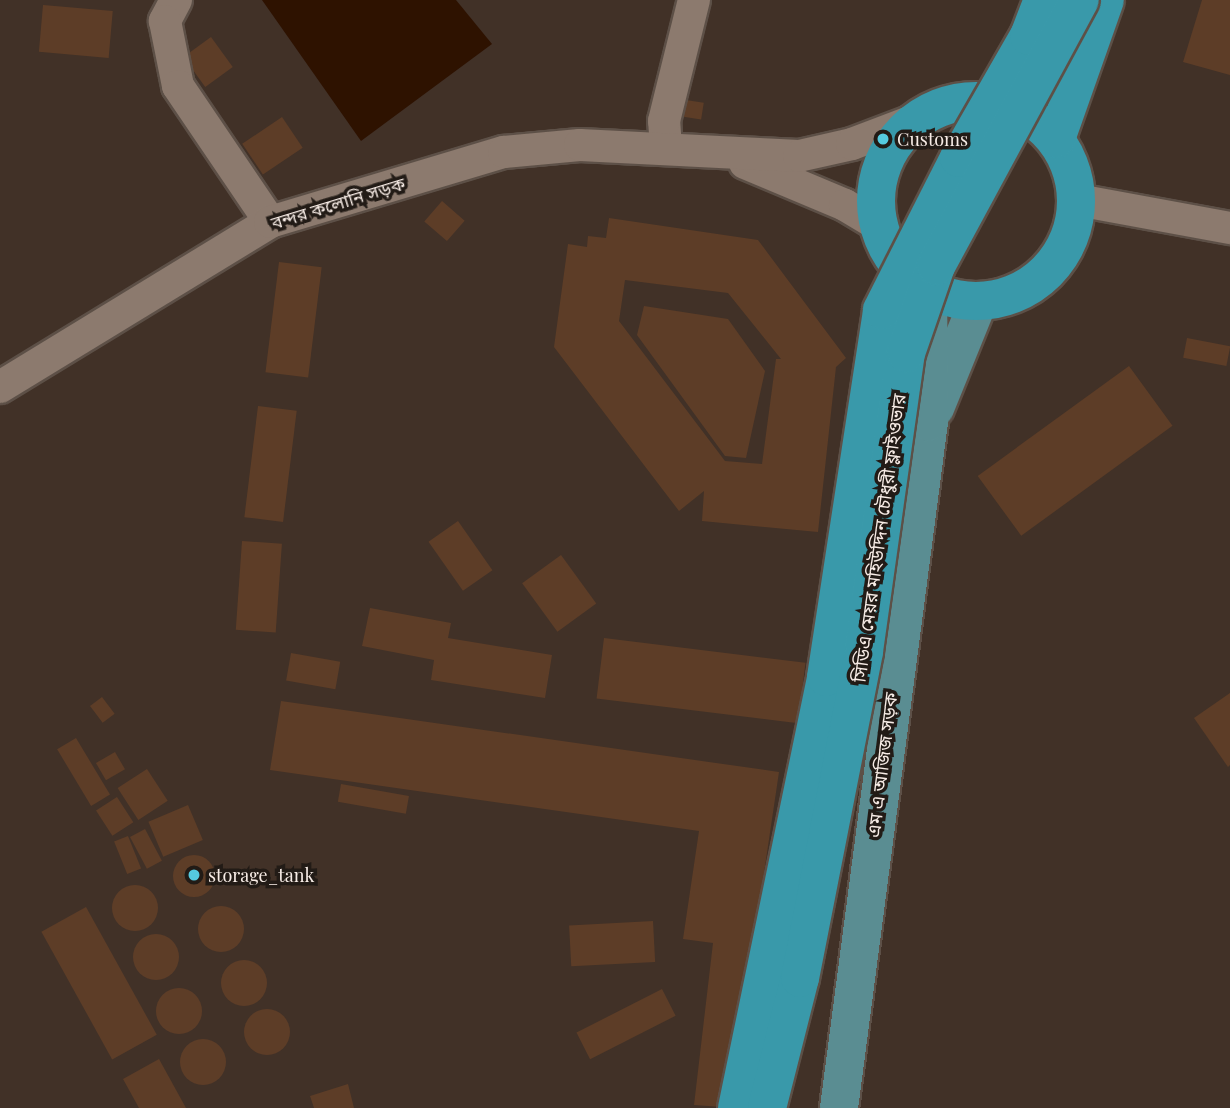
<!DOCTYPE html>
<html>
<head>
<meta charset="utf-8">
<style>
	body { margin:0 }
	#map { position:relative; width:1230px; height:1108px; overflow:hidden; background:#413127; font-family:"Playfair Display","Noto Sans Bengali",serif }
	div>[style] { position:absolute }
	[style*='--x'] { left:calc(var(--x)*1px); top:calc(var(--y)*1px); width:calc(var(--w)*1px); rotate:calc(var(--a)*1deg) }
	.water>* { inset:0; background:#2e1200 }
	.building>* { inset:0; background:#5d3d27; transform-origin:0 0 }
	.round { border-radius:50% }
	.roads { filter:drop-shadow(2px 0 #5d5047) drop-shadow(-2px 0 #5d5047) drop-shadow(0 2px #5d5047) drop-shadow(0 -2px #5d5047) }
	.minor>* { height:32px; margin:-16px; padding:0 16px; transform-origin:16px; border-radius:16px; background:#8c7a6e }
	.major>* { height:38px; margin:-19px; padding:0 19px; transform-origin:19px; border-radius:19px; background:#5a8d92 }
	.highway>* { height:38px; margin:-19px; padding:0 19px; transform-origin:19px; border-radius:19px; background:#3999aa }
	.highway>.ring { margin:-19px; padding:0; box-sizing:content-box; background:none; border:38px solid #3999aa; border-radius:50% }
	.bridges { filter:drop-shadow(2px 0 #5d5047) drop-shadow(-2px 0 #5d5047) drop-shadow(0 2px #5d5047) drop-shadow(0 -2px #5d5047) }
	.highway-bridge>* { height:38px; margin:-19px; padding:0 19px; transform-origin:19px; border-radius:19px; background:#3999aa }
	.dots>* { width:19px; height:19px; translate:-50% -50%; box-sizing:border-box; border:4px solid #221b16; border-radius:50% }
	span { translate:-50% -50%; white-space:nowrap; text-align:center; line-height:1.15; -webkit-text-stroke:7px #221b16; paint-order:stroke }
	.poi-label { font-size:18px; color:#f7ece6 }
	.left { translate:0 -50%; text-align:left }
	.street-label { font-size:18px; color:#f7ece6 }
</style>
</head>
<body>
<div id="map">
	<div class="water">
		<i style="clip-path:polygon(262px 0,456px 0,492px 44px,361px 141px)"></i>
	</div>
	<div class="building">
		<i style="clip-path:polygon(1202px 0,1230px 0,1230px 75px,1183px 62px)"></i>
		<i style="left:43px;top:5px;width:70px;height:47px;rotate:5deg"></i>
		<i style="left:211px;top:37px;width:37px;height:34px;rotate:54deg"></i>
		<i style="left:686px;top:100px;width:18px;height:17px;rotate:9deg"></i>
		<i style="left:282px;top:117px;width:37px;height:48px;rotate:56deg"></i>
		<i style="left:442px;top:201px;width:30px;height:27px;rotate:41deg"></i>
		<i style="clip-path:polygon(evenodd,609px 218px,758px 240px,846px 358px,836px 367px,818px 532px,702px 521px,704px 491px,679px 511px,554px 347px,568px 244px,587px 247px,588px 236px,606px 238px,609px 218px,625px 280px,728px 293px,781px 359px,776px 359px,762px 464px,725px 461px,619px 321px,625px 280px)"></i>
		<i style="left:279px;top:262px;width:43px;height:111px;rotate:7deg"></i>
		<i style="clip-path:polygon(644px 306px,728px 319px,765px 371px,746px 458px,725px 456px,637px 335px)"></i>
		<i style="left:1187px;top:338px;width:44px;height:20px;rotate:11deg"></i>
		<i style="left:1129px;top:366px;width:74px;height:187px;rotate:54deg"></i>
		<i style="left:258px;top:406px;width:39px;height:112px;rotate:7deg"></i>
		<i style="left:458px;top:521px;width:60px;height:36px;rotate:55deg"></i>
		<i style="left:242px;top:541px;width:40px;height:89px;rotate:4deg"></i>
		<i style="left:561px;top:555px;width:60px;height:48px;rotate:54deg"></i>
		<i style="clip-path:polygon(370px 608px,451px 623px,448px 638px,552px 655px,545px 698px,431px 680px,434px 660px,362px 646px)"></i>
		<i style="left:604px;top:638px;width:203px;height:61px;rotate:7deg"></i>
		<i style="left:291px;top:653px;width:50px;height:28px;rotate:10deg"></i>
		<i style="clip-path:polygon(1230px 693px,1230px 765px,1228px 767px,1194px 718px)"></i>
		<i style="left:102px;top:697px;width:21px;height:15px;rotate:53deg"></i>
		<i style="clip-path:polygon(281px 701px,779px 772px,753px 947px,736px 1108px,694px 1105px,713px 943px,683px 939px,699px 831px,270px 770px)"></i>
		<i style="left:76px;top:738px;width:66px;height:22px;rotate:59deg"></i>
		<i style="left:115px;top:752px;width:20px;height:22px;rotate:60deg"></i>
		<i style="left:147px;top:769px;width:38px;height:35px;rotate:57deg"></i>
		<i style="left:341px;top:784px;width:69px;height:18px;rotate:10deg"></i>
		<i style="left:117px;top:797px;width:30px;height:25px;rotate:57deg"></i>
		<i style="left:188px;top:805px;width:38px;height:43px;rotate:67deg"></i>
		<i style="left:145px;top:829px;width:36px;height:17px;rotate:62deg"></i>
		<i style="left:128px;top:836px;width:35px;height:15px;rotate:68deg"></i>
		<i class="round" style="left:173px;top:855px;width:42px;height:42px"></i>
		<i class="round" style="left:112px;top:885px;width:46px;height:46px"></i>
		<i class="round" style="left:198px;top:906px;width:46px;height:46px"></i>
		<i style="left:86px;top:907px;width:146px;height:51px;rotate:61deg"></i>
		<i style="left:653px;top:921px;width:41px;height:84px;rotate:87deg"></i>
		<i class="round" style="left:133px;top:934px;width:46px;height:46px"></i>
		<i class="round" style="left:221px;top:960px;width:46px;height:46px"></i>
		<i class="round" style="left:156px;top:988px;width:46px;height:46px"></i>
		<i style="left:662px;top:989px;width:30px;height:96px;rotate:63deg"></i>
		<i class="round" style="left:244px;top:1009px;width:46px;height:46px"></i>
		<i class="round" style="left:180px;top:1039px;width:46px;height:46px"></i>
		<i style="clip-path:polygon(159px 1059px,186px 1108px,139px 1108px,123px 1079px)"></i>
		<i style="clip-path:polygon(348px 1084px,354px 1108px,314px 1108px,310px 1096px)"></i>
	</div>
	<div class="roads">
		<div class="minor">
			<i style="--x:176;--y:0;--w:24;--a:118"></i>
			<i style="--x:165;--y:21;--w:66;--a:78.7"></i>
			<i style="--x:178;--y:86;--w:164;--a:55.9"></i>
			<i style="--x:666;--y:148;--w:27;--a:-94"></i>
			<i style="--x:664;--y:121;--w:125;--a:-76.1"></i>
			<i style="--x:745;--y:163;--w:108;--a:22.8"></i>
			<i style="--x:845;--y:205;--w:37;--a:31"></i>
			<i style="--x:1077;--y:200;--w:156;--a:10.4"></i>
			<i style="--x:0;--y:387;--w:316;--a:-31.4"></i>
			<i style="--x:270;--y:222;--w:244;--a:-16.7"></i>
			<i style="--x:504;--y:152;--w:76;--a:-5.3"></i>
			<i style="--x:580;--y:145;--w:219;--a:2.9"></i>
			<i style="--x:799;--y:156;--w:54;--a:-12.8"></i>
			<i style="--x:852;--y:144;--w:67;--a:-20.9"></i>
		</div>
		<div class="major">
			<i style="--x:935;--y:408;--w:114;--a:-67.9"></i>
			<i style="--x:839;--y:1108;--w:692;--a:-82.53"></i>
			<i style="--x:929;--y:422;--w:128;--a:-90.4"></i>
		</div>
		<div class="highway">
			<i class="ring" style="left:876px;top:101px;width:162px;height:162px"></i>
			<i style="--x:1056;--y:139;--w:147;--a:-70.6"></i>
		</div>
	</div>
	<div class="bridges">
		<div class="highway-bridge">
			<i style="--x:737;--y:1108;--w:440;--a:-78.3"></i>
			<i style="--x:826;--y:677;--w:371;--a:-81.3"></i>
			<i style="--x:882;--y:310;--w:170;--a:-63.1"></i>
			<i style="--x:959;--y:158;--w:141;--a:-60.2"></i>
			<i style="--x:1029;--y:36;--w:39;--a:-69"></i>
			<i style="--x:767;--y:1108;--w:134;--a:-75.8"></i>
			<i style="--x:800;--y:978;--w:333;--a:-78.9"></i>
			<i style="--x:864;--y:651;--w:301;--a:-82"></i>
			<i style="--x:906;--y:353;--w:92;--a:-71"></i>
			<i style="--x:936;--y:266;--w:302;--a:-61.6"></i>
		</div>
	</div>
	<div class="dots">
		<i style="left:883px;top:139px;background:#55cadf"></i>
		<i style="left:194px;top:875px;background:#55cadf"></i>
	</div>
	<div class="poi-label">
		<span class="left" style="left:897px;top:139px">Customs</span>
		<span class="left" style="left:208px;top:875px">storage_tank</span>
	</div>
	<div class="street-label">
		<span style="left:338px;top:203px;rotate:-17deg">বন্দর কলোনি সড়ক</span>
		<span style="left:879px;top:538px;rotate:-82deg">সিডিএ মেয়র মহিউদ্দিন চৌধুরী ফ্লাইওভার</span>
		<span style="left:882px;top:765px;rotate:-83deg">এম এ আজিজ সড়ক</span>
	</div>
</div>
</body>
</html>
